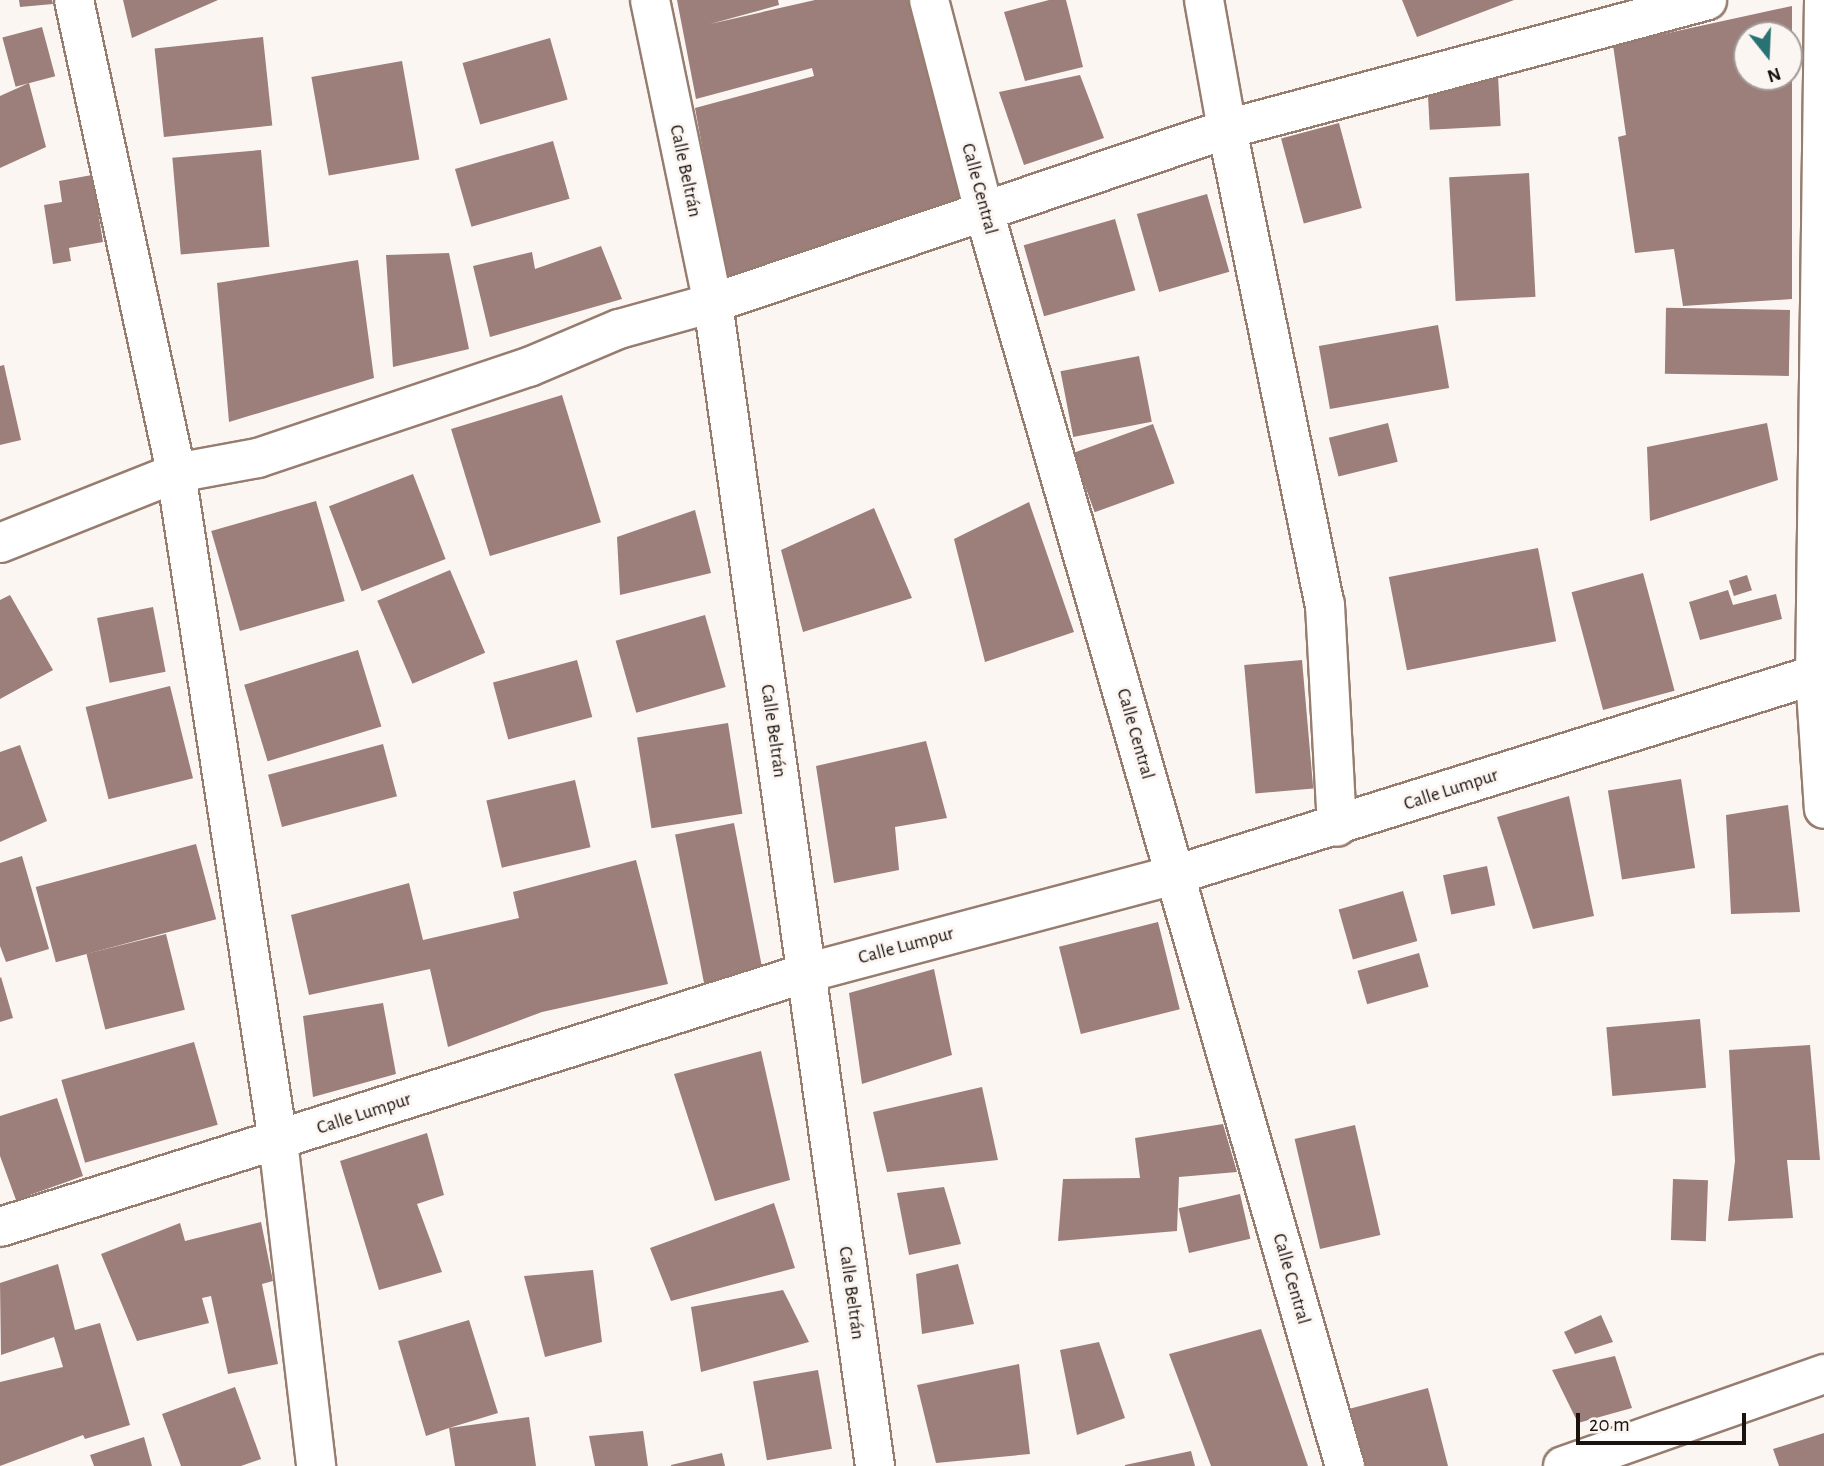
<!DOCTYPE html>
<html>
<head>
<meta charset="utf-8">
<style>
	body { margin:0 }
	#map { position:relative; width:1824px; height:1466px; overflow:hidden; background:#fcf6f3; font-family:"Alegreya Sans",sans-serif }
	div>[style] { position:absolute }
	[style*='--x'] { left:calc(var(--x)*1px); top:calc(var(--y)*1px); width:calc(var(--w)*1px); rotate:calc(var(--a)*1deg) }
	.building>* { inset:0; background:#9c7e7b; transform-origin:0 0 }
	.roads { filter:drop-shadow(2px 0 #977d70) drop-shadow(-2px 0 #977d70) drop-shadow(0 2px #977d70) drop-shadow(0 -2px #977d70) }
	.minor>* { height:38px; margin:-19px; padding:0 19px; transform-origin:19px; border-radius:19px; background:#fff }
	.major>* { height:38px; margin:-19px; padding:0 19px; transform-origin:19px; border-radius:19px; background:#fff }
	span { translate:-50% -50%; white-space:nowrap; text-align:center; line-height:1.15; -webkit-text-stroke:6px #fcf6f3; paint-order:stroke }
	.street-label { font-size:19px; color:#1b120d }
	.north { position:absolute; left:1733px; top:21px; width:70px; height:70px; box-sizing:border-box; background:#fcf6f3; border:2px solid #a29b97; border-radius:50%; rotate:162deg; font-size:19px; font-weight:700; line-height:28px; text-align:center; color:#1b120d }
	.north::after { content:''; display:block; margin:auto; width:24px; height:32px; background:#287274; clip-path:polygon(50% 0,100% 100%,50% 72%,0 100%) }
	.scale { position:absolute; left:1576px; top:1413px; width:170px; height:32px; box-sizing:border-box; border:4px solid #1b120d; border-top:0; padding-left:9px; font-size:21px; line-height:24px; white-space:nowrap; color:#1b120d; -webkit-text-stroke:5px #fcf6f3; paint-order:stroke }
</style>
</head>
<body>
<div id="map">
	<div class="building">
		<i style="clip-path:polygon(19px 0,52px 0,53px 4px,20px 7px)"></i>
		<i style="clip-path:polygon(123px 0,218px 0,132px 38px)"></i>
		<i style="clip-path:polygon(677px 0,778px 0,779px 5px,710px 24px,815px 0,912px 0,942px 131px,963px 197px,726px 277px,695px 108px,814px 76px,812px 68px,696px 99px)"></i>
		<i style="clip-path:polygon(1049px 0,1066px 0,1083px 67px,1025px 81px,1004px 12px)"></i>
		<i style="clip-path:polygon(1402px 0,1514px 0,1417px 37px)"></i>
		<i style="clip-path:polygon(evenodd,1792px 6px,1792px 299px,1683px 306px,1674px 249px,1635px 253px,1618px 137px,1626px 135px,1613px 45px,1792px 6px,1747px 35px,1789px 35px,1789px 77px,1747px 77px,1747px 35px)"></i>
		<i style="left:42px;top:27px;width:51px;height:41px;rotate:75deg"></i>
		<i style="left:263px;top:37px;width:89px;height:109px;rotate:84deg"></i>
		<i style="left:550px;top:38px;width:64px;height:91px;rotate:74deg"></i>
		<i style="left:402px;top:61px;width:100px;height:92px;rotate:80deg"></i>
		<i style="clip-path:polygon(1080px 75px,1104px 138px,1024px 165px,999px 92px)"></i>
		<i style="left:1498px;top:75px;width:51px;height:71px;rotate:87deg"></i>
		<i style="clip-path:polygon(29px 83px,46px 147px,0 168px,0 96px)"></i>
		<i style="left:1339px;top:123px;width:88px;height:60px;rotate:75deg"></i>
		<i style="left:553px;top:141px;width:60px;height:102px;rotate:74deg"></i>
		<i style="left:261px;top:150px;width:97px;height:89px;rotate:85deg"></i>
		<i style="left:1529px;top:173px;width:124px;height:80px;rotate:87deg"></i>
		<i style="clip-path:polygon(92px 175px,103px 242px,69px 248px,71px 261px,53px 264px,44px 205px,62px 202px,59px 181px)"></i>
		<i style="left:1207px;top:194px;width:81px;height:73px;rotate:74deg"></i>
		<i style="left:1115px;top:219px;width:74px;height:95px;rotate:74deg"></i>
		<i style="clip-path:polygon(601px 246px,622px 299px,490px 337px,473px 266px,532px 252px,535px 269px)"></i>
		<i style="clip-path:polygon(449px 253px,469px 349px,393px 367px,386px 255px)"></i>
		<i style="clip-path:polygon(358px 260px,374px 378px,229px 422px,217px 283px)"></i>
		<i style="left:1790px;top:310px;width:66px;height:124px;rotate:91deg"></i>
		<i style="left:1438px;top:325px;width:64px;height:121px;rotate:80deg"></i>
		<i style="left:1139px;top:356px;width:67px;height:80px;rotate:79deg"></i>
		<i style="clip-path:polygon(4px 365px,21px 440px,0 445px,0 366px)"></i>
		<i style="left:562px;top:395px;width:133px;height:116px;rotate:73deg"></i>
		<i style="left:1388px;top:423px;width:40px;height:61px;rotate:76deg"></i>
		<i style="clip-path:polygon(1767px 423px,1778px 480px,1650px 521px,1647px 447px)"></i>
		<i style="left:1153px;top:424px;width:63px;height:85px;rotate:70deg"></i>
		<i style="left:413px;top:474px;width:91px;height:90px;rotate:69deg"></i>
		<i style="left:316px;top:501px;width:104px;height:109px;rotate:74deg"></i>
		<i style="clip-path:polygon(1029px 502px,1074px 632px,985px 662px,954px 539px)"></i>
		<i style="clip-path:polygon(874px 508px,912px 598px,803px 632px,781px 550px)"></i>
		<i style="clip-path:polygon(695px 510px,711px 573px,620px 595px,617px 537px)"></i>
		<i style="left:1538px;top:548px;width:95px;height:152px;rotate:79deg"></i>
		<i style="left:450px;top:570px;width:90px;height:79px;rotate:67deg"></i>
		<i style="left:1643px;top:573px;width:122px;height:74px;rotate:75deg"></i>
		<i style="left:1747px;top:575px;width:16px;height:19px;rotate:72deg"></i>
		<i style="clip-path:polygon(1728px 590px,1733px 605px,1776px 594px,1782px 619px,1700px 640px,1689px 602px)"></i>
		<i style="clip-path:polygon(10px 595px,53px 670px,0 699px,0 600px)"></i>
		<i style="left:153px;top:607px;width:66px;height:57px;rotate:79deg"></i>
		<i style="left:705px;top:615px;width:75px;height:93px;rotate:74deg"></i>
		<i style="left:358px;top:650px;width:80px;height:119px;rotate:73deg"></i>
		<i style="left:577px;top:660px;width:59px;height:87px;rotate:75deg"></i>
		<i style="left:1302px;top:660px;width:129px;height:58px;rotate:85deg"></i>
		<i style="left:170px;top:686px;width:95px;height:87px;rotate:76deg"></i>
		<i style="left:728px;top:723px;width:92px;height:92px;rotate:81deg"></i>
		<i style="clip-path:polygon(926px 741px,947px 818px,895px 827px,899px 870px,834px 883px,816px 766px)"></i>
		<i style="left:383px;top:744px;width:54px;height:119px;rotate:75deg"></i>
		<i style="clip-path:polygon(20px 745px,47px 821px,0 842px,0 752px)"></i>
		<i style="left:1681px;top:779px;width:90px;height:74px;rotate:81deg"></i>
		<i style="left:575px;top:780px;width:69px;height:91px;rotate:77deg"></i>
		<i style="clip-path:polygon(1569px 796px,1594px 916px,1533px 929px,1497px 817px)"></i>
		<i style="clip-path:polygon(1788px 805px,1800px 912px,1731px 914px,1726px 815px)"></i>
		<i style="left:734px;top:823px;width:154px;height:60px;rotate:79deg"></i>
		<i style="left:196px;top:844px;width:78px;height:166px;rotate:75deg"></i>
		<i style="clip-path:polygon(22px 856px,49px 949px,6px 962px,0 946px,0 863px)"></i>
		<i style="clip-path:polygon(636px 860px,668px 984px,542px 1012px,448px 1047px,430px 969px,309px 995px,291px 915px,409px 883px,423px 940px,519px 918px,513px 892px)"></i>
		<i style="left:1487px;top:866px;width:40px;height:45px;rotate:78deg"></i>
		<i style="left:1403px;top:891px;width:52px;height:67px;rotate:74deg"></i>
		<i style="left:1158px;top:922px;width:90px;height:102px;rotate:76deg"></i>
		<i style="left:166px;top:934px;width:78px;height:82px;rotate:76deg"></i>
		<i style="left:1419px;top:953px;width:35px;height:64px;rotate:74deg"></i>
		<i style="clip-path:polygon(934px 969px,952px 1055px,862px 1084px,849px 993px)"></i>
		<i style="clip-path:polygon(1px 977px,13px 1018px,0 1022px,0 978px)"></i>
		<i style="clip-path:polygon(383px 1003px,396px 1074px,313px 1097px,303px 1016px)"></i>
		<i style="left:1700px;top:1019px;width:69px;height:94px;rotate:85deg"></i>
		<i style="left:194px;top:1042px;width:86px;height:138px;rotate:74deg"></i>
		<i style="clip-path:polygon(1810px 1045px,1820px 1160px,1787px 1160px,1793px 1218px,1728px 1221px,1735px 1161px,1729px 1050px)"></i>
		<i style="clip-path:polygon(761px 1051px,790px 1180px,715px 1201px,674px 1074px)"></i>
		<i style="clip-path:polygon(982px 1087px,998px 1160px,887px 1172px,873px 1112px)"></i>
		<i style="clip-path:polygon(57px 1098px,83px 1176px,16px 1200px,0 1156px,0 1116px)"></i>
		<i style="clip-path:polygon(1223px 1124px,1237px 1172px,1179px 1177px,1177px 1231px,1058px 1241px,1063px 1179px,1140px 1178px,1135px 1138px)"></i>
		<i style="left:1355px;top:1125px;width:113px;height:62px;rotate:77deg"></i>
		<i style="clip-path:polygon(427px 1133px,444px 1195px,417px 1204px,442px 1272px,379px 1290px,340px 1161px)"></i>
		<i style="left:1673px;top:1179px;width:35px;height:61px;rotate:2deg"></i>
		<i style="clip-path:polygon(944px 1187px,961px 1244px,909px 1255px,897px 1193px)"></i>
		<i style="left:1240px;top:1194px;width:46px;height:63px;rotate:77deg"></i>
		<i style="clip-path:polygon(774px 1203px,795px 1268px,671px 1301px,650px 1248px)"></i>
		<i style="clip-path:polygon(261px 1222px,273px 1281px,262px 1284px,278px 1364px,228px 1374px,211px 1296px,202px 1298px,209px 1323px,137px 1341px,101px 1254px,180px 1223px,185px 1241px)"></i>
		<i style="clip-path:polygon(58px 1264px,75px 1330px,100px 1323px,130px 1425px,85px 1439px,83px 1435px,0 1466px,0 1382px,63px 1367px,54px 1337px,1px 1355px,0 1283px)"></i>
		<i style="clip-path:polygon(958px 1264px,974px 1324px,922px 1334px,916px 1274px)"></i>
		<i style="clip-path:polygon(593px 1270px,602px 1342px,545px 1357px,524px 1276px)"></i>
		<i style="clip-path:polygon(783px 1290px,809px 1342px,701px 1372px,691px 1307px)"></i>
		<i style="clip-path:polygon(1601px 1315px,1613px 1342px,1575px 1354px,1564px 1332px)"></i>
		<i style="clip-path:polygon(469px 1320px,498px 1413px,449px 1428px,529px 1417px,536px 1466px,455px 1466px,449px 1428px,426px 1436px,398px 1341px)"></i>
		<i style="clip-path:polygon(1261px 1329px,1308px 1466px,1211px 1466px,1169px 1354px)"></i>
		<i style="clip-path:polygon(1099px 1342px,1125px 1418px,1077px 1435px,1060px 1350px)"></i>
		<i style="clip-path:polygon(1615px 1356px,1632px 1408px,1578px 1423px,1552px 1370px)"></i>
		<i style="clip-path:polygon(1019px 1364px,1030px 1454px,936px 1463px,917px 1385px)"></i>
		<i style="left:818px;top:1370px;width:80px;height:66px;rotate:80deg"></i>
		<i style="clip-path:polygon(235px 1387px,261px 1459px,241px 1466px,181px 1466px,162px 1414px)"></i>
		<i style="clip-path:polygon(1428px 1388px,1448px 1466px,1360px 1466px,1345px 1410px)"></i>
		<i style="clip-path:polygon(643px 1431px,648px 1466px,595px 1466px,589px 1436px)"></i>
		<i style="clip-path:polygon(1824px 1433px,1824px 1466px,1779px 1466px,1773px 1449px)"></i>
		<i style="clip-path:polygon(144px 1437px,152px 1466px,94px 1466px,90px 1455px)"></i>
		<i style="clip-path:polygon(1191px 1451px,1195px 1466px,1125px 1466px,1125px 1465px)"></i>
		<i style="clip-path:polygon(722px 1453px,725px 1466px,671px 1466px,671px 1465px)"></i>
	</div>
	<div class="roads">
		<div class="minor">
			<i style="--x:74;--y:0;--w:484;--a:77.8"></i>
			<i style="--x:176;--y:473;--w:676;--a:81.32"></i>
			<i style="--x:278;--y:1141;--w:327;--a:83.3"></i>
			<i style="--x:929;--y:0;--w:215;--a:75.4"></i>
			<i style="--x:983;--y:208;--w:1309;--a:73.95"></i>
			<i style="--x:1204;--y:0;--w:131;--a:79.9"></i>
			<i style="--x:1227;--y:129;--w:486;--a:78.4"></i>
			<i style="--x:1325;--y:605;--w:222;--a:86.9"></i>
			<i style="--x:1824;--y:0;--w:675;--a:90.76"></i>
			<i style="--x:1815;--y:675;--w:134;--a:86.2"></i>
			<i style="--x:0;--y:543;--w:189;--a:-21.7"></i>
			<i style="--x:176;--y:473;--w:83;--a:-10.4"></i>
			<i style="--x:258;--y:458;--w:286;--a:-18.6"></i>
			<i style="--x:529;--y:367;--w:98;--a:-22.9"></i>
			<i style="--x:619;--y:329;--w:98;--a:-15.5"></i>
			<i style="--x:713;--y:303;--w:543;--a:-18.7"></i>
			<i style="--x:1227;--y:129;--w:497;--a:-15"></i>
			<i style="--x:0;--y:1227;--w:845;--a:-17.49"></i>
			<i style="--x:806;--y:973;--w:382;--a:-14.9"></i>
			<i style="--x:1175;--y:875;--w:680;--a:-17.37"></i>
			<i style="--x:1563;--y:1466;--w:277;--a:-19.4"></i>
		</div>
		<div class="major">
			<i style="--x:650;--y:0;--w:309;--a:78.3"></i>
			<i style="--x:713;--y:303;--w:1174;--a:82.07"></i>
		</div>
	</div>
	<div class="street-label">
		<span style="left:685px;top:171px;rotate:78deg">Calle Beltrán</span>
		<span style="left:979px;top:189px;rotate:75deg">Calle Central</span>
		<span style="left:773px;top:731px;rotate:82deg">Calle Beltrán</span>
		<span style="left:1135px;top:734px;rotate:74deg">Calle Central</span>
		<span style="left:1451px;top:790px;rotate:-18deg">Calle Lumpur</span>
		<span style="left:906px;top:946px;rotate:-15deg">Calle Lumpur</span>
		<span style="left:364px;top:1114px;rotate:-18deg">Calle Lumpur</span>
		<span style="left:1291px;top:1279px;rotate:74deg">Calle Central</span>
		<span style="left:851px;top:1293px;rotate:82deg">Calle Beltrán</span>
	</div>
	<div class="north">N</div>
	<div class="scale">20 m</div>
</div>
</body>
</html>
